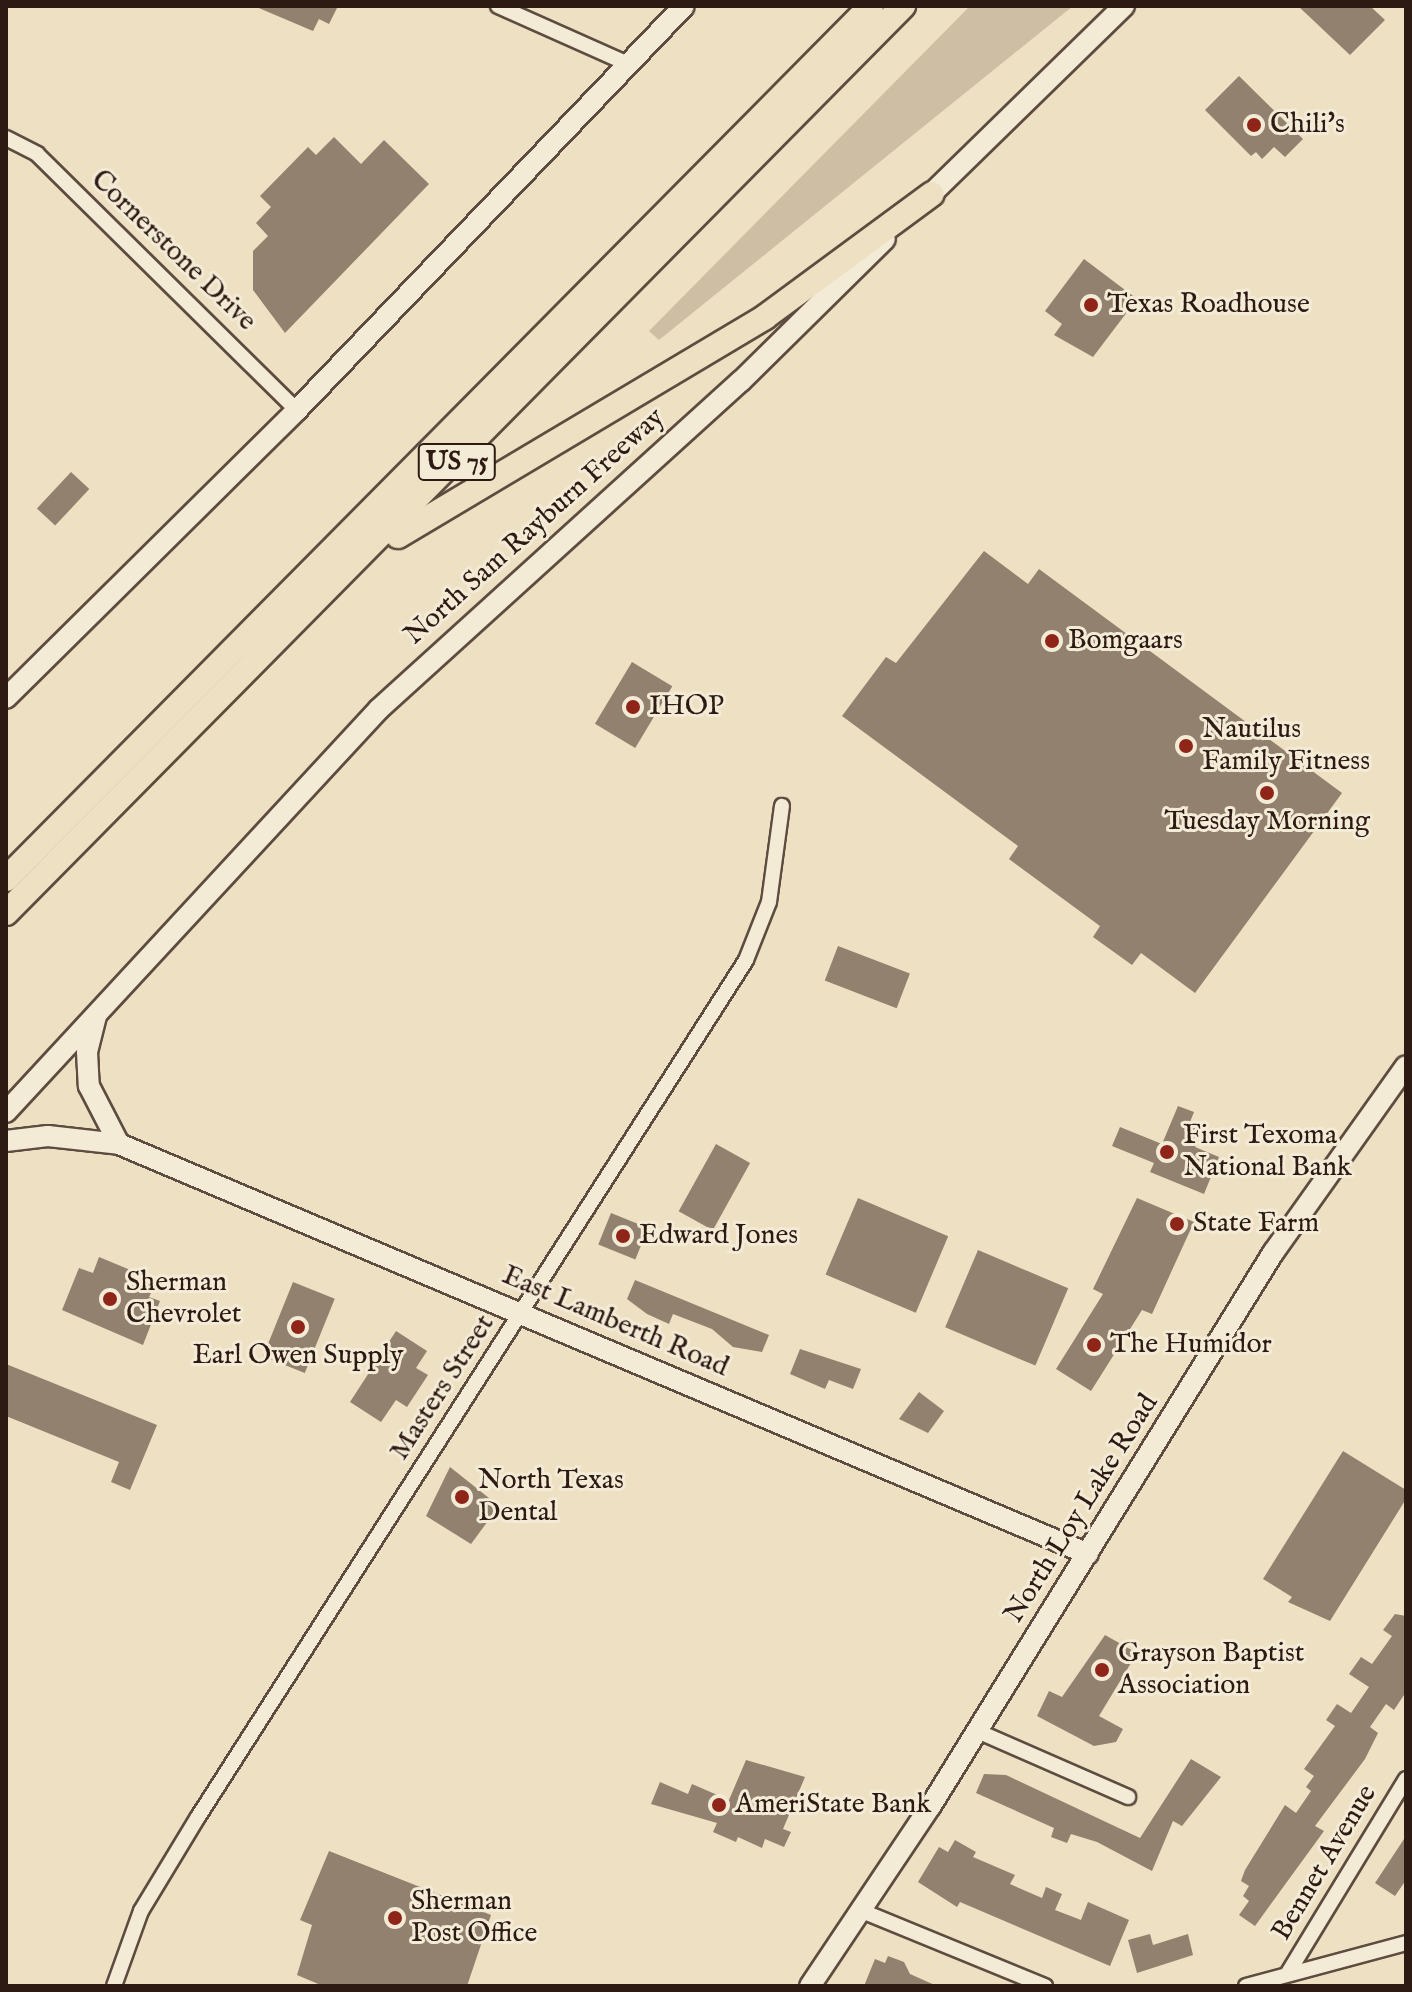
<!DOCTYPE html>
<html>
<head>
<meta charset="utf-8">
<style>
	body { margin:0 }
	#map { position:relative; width:1412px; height:1992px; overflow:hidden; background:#eee0c2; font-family:"IM FELL English",serif }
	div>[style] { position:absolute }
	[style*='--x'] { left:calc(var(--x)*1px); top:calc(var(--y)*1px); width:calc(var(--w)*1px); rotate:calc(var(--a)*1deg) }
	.green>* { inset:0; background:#cdbea4 }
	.building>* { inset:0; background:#91816e; transform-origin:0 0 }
	.roads { filter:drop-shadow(2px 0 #5d4c3f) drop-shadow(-2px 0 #5d4c3f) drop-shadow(0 2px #5d4c3f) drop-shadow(0 -2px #5d4c3f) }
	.street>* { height:14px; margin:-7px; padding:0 7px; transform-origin:7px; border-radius:7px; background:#f4ebd7 }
	.secondary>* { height:20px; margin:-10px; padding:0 10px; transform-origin:10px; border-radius:10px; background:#f4ebd7 }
	.highway>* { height:24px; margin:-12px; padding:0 12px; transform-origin:12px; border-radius:12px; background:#eee0c2 }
	.dots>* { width:22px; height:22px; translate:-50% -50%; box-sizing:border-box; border:4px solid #f4ebd7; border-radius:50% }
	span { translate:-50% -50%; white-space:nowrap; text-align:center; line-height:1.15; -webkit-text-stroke:6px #f4ebd7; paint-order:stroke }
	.shield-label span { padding:2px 6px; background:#f4ebd7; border:2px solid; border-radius:6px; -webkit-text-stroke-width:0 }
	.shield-label { font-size:26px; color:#2d1a13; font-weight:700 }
	.poi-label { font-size:28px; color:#2d1a13 }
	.left { translate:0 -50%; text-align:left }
	.street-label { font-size:28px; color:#2d1a13 }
	.frame { position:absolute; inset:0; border:8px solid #2d1a13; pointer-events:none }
</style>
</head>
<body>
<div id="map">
	<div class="green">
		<i style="clip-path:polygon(970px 6px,1073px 6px,659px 340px,649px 331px)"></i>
	</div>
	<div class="building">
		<i style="clip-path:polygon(254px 6px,338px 6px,329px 24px,319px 19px,313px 31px)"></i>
		<i style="clip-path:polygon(1298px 6px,1370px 6px,1385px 20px,1350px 55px)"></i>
		<i style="clip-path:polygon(1239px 76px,1303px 139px,1285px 157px,1274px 147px,1262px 159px,1256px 152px,1251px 156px,1205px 110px)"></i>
		<i style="clip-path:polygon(334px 137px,361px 164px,384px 140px,429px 184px,285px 333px,253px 290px,253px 251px,268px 236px,256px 223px,271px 207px,260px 196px,308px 147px,316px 155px)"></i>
		<i style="clip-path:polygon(1084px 259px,1137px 299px,1093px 357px,1054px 335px,1062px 324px,1045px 311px)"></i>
		<i style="left:71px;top:472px;width:25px;height:50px;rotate:43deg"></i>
		<i style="clip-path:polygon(984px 551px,1028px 584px,1039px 569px,1342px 793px,1195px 993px,1141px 953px,1132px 965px,1093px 937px,1100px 926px,1009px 859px,1018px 846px,842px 716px,886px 657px,896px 663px)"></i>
		<i style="left:632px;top:662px;width:47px;height:72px;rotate:31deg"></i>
		<i style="left:838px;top:946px;width:77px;height:37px;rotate:21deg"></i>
		<i style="clip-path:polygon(1178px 1106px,1194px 1112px,1190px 1122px,1204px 1128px,1195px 1147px,1219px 1157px,1204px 1194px,1150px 1172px,1154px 1163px,1112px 1146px,1120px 1127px,1162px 1144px)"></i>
		<i style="left:716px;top:1144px;width:39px;height:77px;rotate:29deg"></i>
		<i style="left:858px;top:1198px;width:98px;height:83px;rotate:23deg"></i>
		<i style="clip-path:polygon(1137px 1198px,1194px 1222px,1152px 1314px,1142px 1310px,1091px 1391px,1056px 1369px,1103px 1294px,1093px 1289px)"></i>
		<i style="left:611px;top:1213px;width:40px;height:34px;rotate:22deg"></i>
		<i style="left:978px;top:1250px;width:98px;height:84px;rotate:23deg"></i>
		<i style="clip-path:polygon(99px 1257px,157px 1281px,149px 1297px,160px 1301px,143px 1345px,62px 1310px,79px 1268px,93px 1273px)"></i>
		<i style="clip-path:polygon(635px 1280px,769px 1335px,762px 1352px,733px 1347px,712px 1329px,673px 1314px,669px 1324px,647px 1314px,627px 1299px)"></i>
		<i style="left:293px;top:1282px;width:45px;height:80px;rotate:22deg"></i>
		<i style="clip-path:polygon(396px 1331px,427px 1351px,416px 1368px,428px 1375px,407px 1407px,396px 1400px,381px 1422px,350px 1402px)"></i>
		<i style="clip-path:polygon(800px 1349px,861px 1369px,853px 1389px,829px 1380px,825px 1389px,790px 1374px)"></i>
		<i style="clip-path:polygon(6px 1364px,157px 1425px,130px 1490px,111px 1482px,119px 1462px,6px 1416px)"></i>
		<i style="clip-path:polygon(919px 1392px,944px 1411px,928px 1433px,899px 1419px)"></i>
		<i style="clip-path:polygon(1343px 1451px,1406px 1490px,1406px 1499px,1330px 1621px,1288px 1602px,1292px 1597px,1263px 1579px)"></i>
		<i style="clip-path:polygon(450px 1467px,499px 1506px,471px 1544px,426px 1516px)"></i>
		<i style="clip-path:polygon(1395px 1614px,1406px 1616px,1406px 1692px,1394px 1710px,1386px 1704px,1370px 1727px,1378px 1733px,1365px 1759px,1315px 1826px,1324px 1831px,1255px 1926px,1239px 1915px,1249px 1901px,1243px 1896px,1249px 1886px,1241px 1881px,1245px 1870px,1285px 1805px,1296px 1813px,1311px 1791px,1306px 1787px,1314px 1776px,1304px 1769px,1335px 1726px,1326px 1720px,1337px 1704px,1351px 1713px,1369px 1687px,1349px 1674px,1361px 1657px,1372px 1664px,1392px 1636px,1383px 1630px)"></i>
		<i style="clip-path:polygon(1105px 1635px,1137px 1653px,1099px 1716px,1123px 1729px,1116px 1742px,1094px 1746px,1037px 1716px,1049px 1691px,1062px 1697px)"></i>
		<i style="clip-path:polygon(1191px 1759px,1221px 1777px,1182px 1826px,1173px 1821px,1152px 1871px,1097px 1842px,1071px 1834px,1067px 1843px,1051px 1837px,1054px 1828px,976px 1793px,984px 1774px,1006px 1775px,1140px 1838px)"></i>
		<i style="clip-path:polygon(746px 1760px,805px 1777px,783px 1829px,791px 1832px,784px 1847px,765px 1839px,762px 1848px,738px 1837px,736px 1842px,713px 1832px,717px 1823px,651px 1804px,660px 1782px,688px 1794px,692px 1784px,729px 1800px)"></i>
		<i style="clip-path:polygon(1406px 1836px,1406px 1880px,1395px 1896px,1375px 1883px)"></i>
		<i style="clip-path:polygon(955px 1840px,976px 1852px,973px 1857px,1015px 1875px,1010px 1884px,1042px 1898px,1046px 1887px,1062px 1894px,1055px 1910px,1081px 1920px,1088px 1902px,1129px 1920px,1110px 1966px,960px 1902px,957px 1907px,918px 1882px,939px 1847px,948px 1852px)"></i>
		<i style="clip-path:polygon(329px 1851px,491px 1915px,467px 1986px,323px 1986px,297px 1975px,312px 1925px,300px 1920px)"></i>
		<i style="clip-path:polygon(1150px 1934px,1153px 1945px,1188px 1934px,1193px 1955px,1137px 1973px,1128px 1940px)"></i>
		<i style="clip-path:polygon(888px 1956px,904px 1962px,910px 1974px,937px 1986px,864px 1986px,875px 1959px,885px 1963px)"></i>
	</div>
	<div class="roads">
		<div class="street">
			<i style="--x:498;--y:6;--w:142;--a:24"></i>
			<i style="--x:6;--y:138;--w:35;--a:27"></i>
			<i style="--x:37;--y:154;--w:365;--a:44.6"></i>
			<i style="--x:977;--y:1731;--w:165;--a:23.6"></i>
			<i style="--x:862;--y:1911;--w:198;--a:22.3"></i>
			<i style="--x:1288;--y:1973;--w:227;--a:-58.7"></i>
			<i style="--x:114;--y:1986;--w:80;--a:-70.2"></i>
			<i style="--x:141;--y:1911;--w:110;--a:-58.8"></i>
			<i style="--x:198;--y:1817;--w:1017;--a:-57.4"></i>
			<i style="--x:746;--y:960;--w:62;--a:-68.4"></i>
			<i style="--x:769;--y:902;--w:97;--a:-82.3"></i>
			<i style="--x:1246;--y:1986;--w:166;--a:-15"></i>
		</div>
		<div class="secondary">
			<i style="--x:923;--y:202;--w:281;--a:-44.3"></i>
			<i style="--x:6;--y:698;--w:409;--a:-44.7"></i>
			<i style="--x:297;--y:410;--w:559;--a:-46.23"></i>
			<i style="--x:96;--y:1016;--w:37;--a:104"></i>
			<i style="--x:87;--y:1052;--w:34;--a:87"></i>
			<i style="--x:89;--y:1086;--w:65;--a:62.7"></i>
			<i style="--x:6;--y:1112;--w:549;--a:-47.21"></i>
			<i style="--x:379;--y:709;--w:488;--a:-42.2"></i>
			<i style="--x:741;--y:381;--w:202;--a:-44.6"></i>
			<i style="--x:6;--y:1141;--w:42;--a:-6.8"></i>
			<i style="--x:48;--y:1136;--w:71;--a:6.4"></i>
			<i style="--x:119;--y:1144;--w:1052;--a:22.93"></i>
			<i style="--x:810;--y:1986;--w:216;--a:-56.2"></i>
			<i style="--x:930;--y:1807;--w:652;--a:-58.24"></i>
			<i style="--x:1273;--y:1253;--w:229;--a:-54.6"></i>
		</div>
		<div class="highway">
			<i style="--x:398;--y:536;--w:427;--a:-30.8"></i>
			<i style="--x:765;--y:317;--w:207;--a:-36.4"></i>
			<i style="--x:6;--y:879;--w:1229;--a:-45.26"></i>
			<i style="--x:6;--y:913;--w:1276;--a:-45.32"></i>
		</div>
	</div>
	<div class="dots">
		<i style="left:1254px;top:125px;background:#8f2418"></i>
		<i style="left:1091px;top:305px;background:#8f2418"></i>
		<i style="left:1052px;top:641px;background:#8f2418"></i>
		<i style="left:633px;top:707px;background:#8f2418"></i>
		<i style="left:1186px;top:746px;background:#8f2418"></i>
		<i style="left:1267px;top:793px;background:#8f2418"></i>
		<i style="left:1167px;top:1152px;background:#8f2418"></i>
		<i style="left:1177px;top:1224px;background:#8f2418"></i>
		<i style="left:623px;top:1236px;background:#8f2418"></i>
		<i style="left:110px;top:1299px;background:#8f2418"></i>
		<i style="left:298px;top:1327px;background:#8f2418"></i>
		<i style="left:1094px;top:1345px;background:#8f2418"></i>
		<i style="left:462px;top:1497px;background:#8f2418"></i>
		<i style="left:1102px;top:1670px;background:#8f2418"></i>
		<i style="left:719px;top:1805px;background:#8f2418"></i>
		<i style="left:395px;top:1918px;background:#8f2418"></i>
	</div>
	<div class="shield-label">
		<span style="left:457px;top:462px">US 75</span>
	</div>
	<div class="poi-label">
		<span class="left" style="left:1270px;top:125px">Chili's</span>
		<span class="left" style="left:1107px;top:305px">Texas Roadhouse</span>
		<span class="left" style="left:1068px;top:641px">Bomgaars</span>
		<span class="left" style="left:649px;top:707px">IHOP</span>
		<span class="left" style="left:1202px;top:746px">Nautilus<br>Family Fitness</span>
		<span style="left:1267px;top:822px">Tuesday Morning</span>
		<span class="left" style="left:1183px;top:1152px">First Texoma<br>National Bank</span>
		<span class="left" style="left:1193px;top:1224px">State Farm</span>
		<span class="left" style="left:639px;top:1236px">Edward Jones</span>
		<span class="left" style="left:126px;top:1299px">Sherman<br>Chevrolet</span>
		<span class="left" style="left:1110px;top:1345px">The Humidor</span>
		<span style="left:298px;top:1356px">Earl Owen Supply</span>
		<span class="left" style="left:478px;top:1497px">North Texas<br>Dental</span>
		<span class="left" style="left:1118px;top:1670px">Grayson Baptist<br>Association</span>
		<span class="left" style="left:735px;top:1805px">AmeriState Bank</span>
		<span class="left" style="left:411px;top:1918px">Sherman<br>Post Office</span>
	</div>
	<div class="street-label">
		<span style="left:173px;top:251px;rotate:44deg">Cornerstone Drive</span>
		<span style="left:535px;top:527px;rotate:-42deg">North Sam Rayburn Freeway</span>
		<span style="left:615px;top:1322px;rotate:23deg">East Lamberth Road</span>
		<span style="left:443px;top:1388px;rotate:-57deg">Masters Street</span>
		<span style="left:1082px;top:1509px;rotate:-58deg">North Loy Lake Road</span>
		<span style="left:1325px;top:1863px;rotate:-59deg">Bennet Avenue</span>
	</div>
	<div class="frame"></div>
</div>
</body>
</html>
